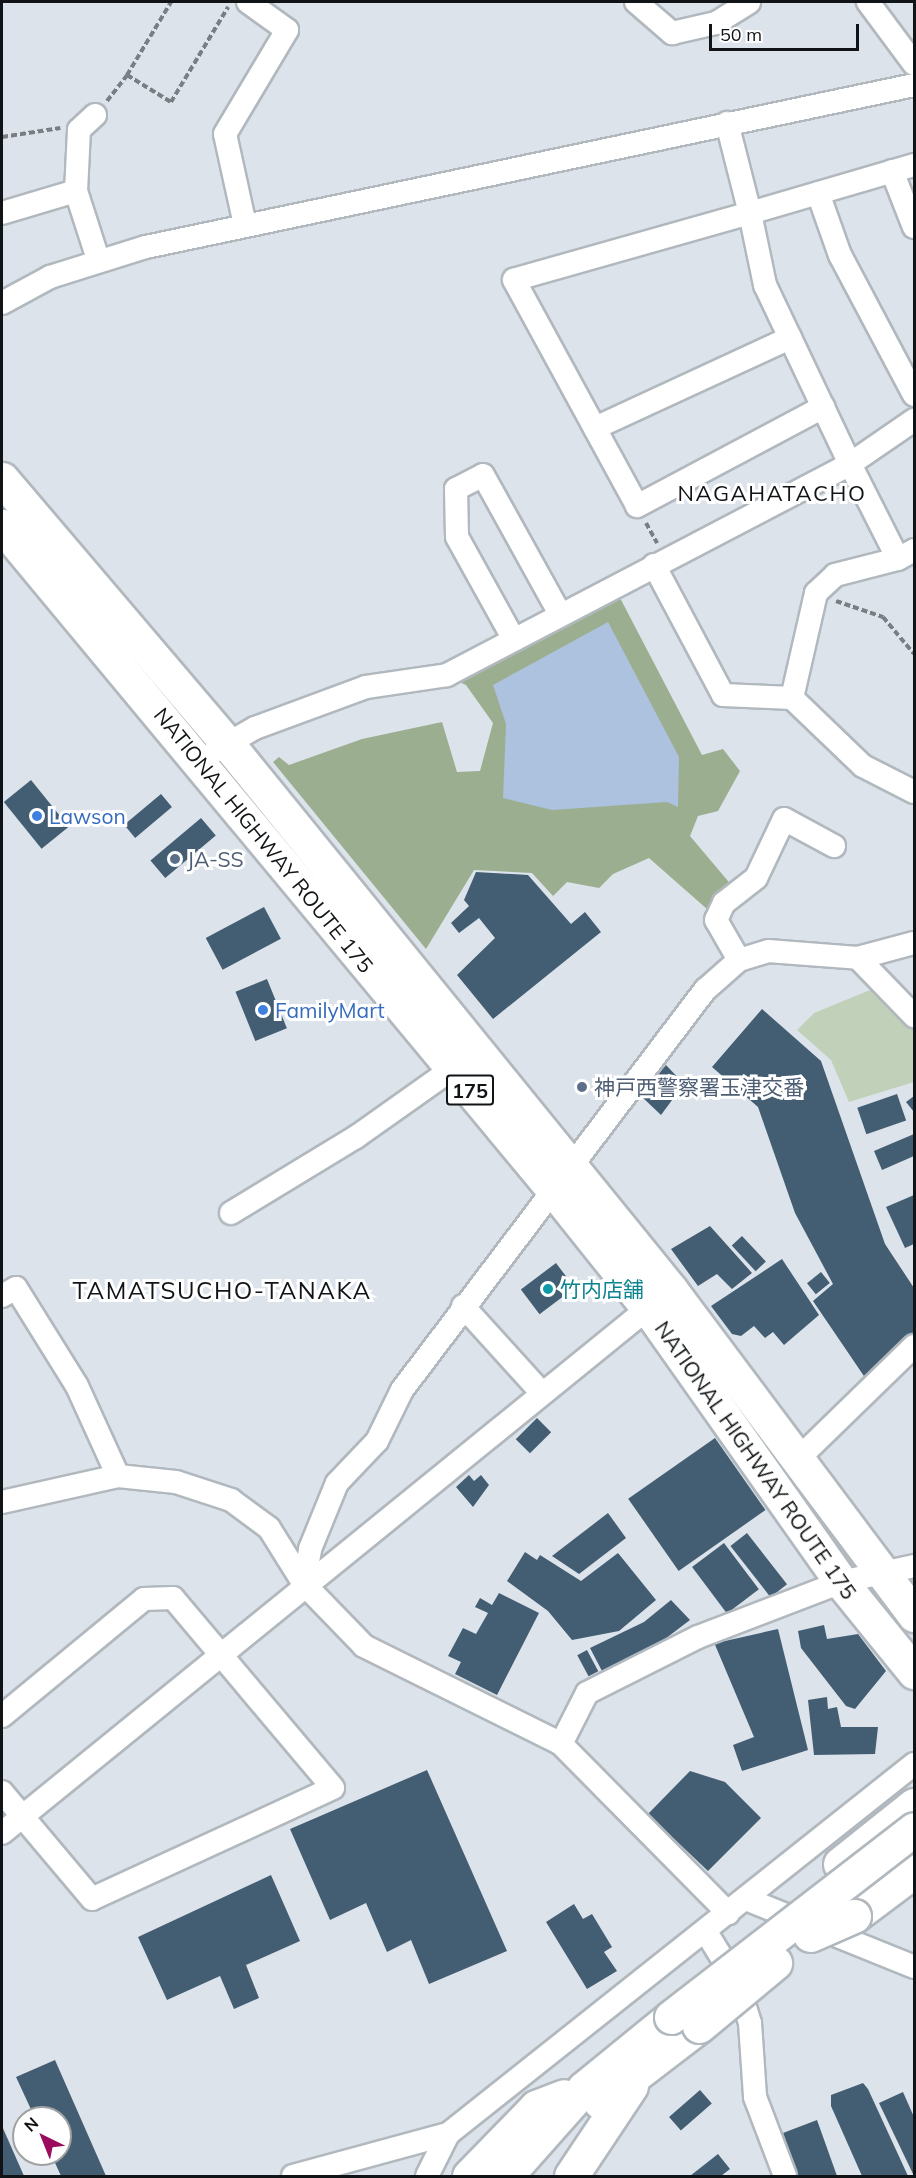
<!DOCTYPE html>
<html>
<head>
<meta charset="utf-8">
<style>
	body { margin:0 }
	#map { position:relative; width:916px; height:2178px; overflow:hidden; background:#dce3ea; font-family:Mulish,"Noto Sans JP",sans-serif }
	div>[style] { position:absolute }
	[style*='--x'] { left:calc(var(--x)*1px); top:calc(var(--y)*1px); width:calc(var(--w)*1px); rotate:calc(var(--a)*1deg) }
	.green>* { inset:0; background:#c1d0b9 }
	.forest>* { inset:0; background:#9bae90 }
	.water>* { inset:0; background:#acc2df }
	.building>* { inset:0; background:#435e73; transform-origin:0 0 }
	.path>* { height:4px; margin-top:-2px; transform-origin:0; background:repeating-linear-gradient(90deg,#797e83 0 6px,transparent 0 9px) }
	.roads { filter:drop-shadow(2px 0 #b1b8be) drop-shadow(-2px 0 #b1b8be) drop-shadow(0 2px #b1b8be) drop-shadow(0 -2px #b1b8be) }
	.minor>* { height:22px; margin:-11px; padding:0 11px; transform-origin:11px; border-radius:11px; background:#fff }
	.highway>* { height:33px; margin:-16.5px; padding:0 16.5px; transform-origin:16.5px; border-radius:16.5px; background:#fff }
	.bridges { filter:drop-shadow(2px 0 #b1b8be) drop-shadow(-2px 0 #b1b8be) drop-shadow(0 2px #b1b8be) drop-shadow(0 -2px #b1b8be) }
	.highway-bridge>* { height:33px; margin:-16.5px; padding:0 16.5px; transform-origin:16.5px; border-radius:16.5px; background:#fff }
	.dots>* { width:16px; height:16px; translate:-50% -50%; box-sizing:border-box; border:3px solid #fff; border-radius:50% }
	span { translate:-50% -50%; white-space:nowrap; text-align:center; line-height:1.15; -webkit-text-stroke:6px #fff; paint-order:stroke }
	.shield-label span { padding:2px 4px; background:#fff; border:2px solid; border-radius:4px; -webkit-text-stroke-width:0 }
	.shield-label { font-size:20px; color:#111416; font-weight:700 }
	.shop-label { font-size:21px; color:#366cbe }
	.left { translate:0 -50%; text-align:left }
	.street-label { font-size:21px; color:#111416 }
	.service-label { font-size:21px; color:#4e5e75 }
	.culture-label { font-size:21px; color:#0d838f }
	.neighbourhood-label { font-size:22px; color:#111416; letter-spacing:1.5px }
	.quarter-label { font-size:24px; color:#111416; letter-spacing:1.5px }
	.frame { position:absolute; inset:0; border:3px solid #111416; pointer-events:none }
	.north { position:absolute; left:12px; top:2106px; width:60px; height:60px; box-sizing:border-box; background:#fff; border:2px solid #a0a1a2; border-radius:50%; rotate:317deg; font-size:16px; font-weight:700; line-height:24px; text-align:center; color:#111416 }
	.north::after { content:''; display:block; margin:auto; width:21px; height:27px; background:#9a0c5d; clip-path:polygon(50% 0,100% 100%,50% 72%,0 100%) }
	.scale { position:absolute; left:709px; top:24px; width:150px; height:27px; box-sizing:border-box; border:3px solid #111416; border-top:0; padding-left:8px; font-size:18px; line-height:21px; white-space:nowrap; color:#111416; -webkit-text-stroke:4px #fff; paint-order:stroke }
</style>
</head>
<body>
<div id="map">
	<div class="green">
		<i style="clip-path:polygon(875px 988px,914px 1030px,914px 1082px,849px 1102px,831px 1060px,797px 1030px,814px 1013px)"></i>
	</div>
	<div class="forest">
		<i style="clip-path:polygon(619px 596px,702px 755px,723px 749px,740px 771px,718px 811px,698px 816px,690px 836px,733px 887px,707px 909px,649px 858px,613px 874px,599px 888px,567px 882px,553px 896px,532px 873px,474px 870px,426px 949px,273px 762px,279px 757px,289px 765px,362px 739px,442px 722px,457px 772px,480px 771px,493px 723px,466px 685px,455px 680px)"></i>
	</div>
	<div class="water">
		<i style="clip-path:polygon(608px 622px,679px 757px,678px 807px,667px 802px,552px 810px,503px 798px,506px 724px,493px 685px)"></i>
	</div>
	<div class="building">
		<i style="left:31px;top:780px;width:60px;height:35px;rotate:51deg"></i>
		<i style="left:161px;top:794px;width:17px;height:48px;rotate:50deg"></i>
		<i style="left:201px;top:818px;width:23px;height:66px;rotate:50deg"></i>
		<i style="clip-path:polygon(476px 872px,528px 875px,571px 924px,585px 912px,601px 932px,493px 1019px,457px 975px,495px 938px,479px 918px,459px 933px,451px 923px,469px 906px,464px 900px)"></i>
		<i style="left:264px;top:907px;width:36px;height:66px;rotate:62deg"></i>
		<i style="left:267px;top:979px;width:53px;height:34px;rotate:68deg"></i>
		<i style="clip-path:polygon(762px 1009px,821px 1061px,885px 1244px,914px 1288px,914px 1333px,868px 1382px,813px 1301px,833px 1284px,795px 1213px,758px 1107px,712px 1067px)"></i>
		<i style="clip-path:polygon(666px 1065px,684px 1084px,661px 1115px,641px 1096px)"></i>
		<i style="left:897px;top:1094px;width:28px;height:42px;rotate:71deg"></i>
		<i style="clip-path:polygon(914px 1096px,914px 1112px,906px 1102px)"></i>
		<i style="clip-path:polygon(914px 1134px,914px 1156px,882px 1170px,874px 1151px)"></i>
		<i style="clip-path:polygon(914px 1195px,914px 1244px,905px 1248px,886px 1207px)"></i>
		<i style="clip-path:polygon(710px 1226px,752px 1273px,732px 1289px,717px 1274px,698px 1286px,671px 1249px)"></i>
		<i style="left:742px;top:1236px;width:35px;height:14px;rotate:47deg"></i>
		<i style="clip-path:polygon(782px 1259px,819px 1315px,784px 1345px,773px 1332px,765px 1338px,754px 1326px,741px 1336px,732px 1334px,711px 1306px)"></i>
		<i style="left:556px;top:1263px;width:31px;height:44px;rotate:53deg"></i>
		<i style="left:821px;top:1272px;width:14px;height:18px;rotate:51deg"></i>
		<i style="left:537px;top:1418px;width:20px;height:30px;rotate:45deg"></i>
		<i style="left:715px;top:1438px;width:88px;height:106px;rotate:55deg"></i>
		<i style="clip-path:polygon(469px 1475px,474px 1481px,481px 1475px,489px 1485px,473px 1507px,456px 1487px)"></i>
		<i style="clip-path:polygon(608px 1513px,626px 1538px,579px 1574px,552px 1556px)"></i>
		<i style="left:747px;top:1533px;width:65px;height:21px;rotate:52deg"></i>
		<i style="left:724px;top:1543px;width:58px;height:40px;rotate:53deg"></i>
		<i style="clip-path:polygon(525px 1552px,537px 1560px,540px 1555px,581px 1581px,618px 1553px,656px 1600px,619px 1631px,572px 1640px,548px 1611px,507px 1581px)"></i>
		<i style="clip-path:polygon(499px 1593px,539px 1613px,497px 1695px,455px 1674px,461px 1662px,448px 1656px,463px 1628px,476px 1634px,488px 1613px,475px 1607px,480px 1598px,492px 1605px)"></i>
		<i style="clip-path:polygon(671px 1600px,690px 1620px,661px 1642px,602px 1671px,590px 1648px,644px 1622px)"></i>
		<i style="clip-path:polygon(824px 1625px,827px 1639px,858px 1634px,886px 1671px,855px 1709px,846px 1706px,801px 1648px,798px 1631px)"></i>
		<i style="clip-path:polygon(778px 1629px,808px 1750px,742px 1771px,733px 1745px,754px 1737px,713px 1640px,722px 1632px,725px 1641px)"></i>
		<i style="left:587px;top:1650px;width:24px;height:11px;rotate:62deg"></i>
		<i style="clip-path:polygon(827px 1697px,828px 1709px,837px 1707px,841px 1727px,878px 1727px,875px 1754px,814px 1755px,808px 1700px)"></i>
		<i style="clip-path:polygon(427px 1770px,507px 1951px,429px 1984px,411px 1940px,387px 1952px,366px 1903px,330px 1920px,290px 1829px)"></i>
		<i style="clip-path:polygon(690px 1771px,725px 1782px,761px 1818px,708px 1871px,648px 1814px)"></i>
		<i style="clip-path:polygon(271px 1875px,300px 1941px,246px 1965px,259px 1998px,234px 2009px,220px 1976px,167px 2000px,138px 1937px)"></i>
		<i style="clip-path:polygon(574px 1904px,583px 1919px,592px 1914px,612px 1947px,604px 1952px,617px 1971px,587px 1989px,546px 1922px)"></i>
		<i style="clip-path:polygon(55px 2060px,106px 2176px,61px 2176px,51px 2154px,60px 2154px,60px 2118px,35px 2118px,16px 2077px)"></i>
		<i style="clip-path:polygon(863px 2083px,868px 2089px,908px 2176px,862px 2176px,831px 2106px,831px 2095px)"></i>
		<i style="left:700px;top:2090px;width:18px;height:41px;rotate:49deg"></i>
		<i style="clip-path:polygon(903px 2092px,914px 2117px,914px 2176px,879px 2103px)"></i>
		<i style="clip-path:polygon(817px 2120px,837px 2176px,798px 2176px,783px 2133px)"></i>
		<i style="clip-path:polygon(2px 2126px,24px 2176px,2px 2176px)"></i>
		<i style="clip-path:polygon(718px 2154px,730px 2169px,721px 2176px,690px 2176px)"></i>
	</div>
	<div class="path">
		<i style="--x:127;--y:75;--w:85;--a:-58.9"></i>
		<i style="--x:107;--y:101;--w:33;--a:-52"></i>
		<i style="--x:127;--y:75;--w:52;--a:31.5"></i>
		<i style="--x:171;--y:102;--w:111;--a:-59"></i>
		<i style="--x:2;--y:137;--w:59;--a:-8.8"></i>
		<i style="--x:646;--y:523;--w:23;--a:61"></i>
		<i style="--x:836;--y:601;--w:50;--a:18.8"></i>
		<i style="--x:883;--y:617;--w:48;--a:50"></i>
	</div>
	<div class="roads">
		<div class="minor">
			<i style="--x:636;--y:2;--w:48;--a:40.7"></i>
			<i style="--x:672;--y:33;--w:45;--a:-12.8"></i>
			<i style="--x:716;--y:23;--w:39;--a:-32"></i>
			<i style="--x:868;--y:2;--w:77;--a:53.4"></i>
			<i style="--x:95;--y:115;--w:22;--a:137"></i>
			<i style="--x:79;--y:130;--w:61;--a:92.8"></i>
			<i style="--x:76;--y:191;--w:71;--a:72.1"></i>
			<i style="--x:727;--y:123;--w:93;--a:75.7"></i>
			<i style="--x:750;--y:213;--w:245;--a:164.2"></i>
			<i style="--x:514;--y:280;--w:257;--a:61.4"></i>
			<i style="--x:637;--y:506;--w:211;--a:-28"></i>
			<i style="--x:914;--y:165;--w:171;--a:163.7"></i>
			<i style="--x:750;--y:213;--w:74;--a:78.2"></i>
			<i style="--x:765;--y:285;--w:198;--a:64.6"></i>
			<i style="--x:850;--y:464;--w:106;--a:63.2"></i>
			<i style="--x:898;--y:559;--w:18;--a:-29"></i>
			<i style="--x:892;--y:171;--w:60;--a:68.6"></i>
			<i style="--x:818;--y:193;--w:66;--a:70.5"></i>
			<i style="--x:840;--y:255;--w:158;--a:62.1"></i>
			<i style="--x:2;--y:213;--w:77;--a:-16.6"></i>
			<i style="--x:245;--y:225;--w:93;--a:-102.4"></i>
			<i style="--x:225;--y:134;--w:121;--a:-59.2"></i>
			<i style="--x:287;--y:30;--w:48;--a:-144.3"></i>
			<i style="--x:2;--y:303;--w:55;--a:-28.4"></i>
			<i style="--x:50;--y:277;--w:101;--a:-17.4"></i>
			<i style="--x:146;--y:247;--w:785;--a:-11.91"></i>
			<i style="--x:595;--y:428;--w:215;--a:-24.8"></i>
			<i style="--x:654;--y:565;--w:147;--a:62"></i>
			<i style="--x:723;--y:695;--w:69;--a:2.5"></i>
			<i style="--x:792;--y:698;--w:108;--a:-77.1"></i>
			<i style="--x:816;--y:593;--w:26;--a:-43"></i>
			<i style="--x:835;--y:575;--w:65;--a:-14.3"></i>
			<i style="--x:513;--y:638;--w:115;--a:-119"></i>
			<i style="--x:457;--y:537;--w:48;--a:-91.2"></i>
			<i style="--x:456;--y:489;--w:30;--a:-27"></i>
			<i style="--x:483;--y:475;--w:159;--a:61"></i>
			<i style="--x:792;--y:698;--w:98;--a:43.8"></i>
			<i style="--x:863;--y:766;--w:57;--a:27"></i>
			<i style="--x:215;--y:751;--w:46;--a:-29.9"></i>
			<i style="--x:255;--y:728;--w:118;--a:-20.3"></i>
			<i style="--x:366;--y:687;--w:82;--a:-8.4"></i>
			<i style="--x:447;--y:675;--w:455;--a:-27.6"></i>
			<i style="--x:850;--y:464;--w:78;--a:-34.5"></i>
			<i style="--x:858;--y:958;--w:81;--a:46"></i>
			<i style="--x:739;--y:960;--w:46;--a:-119.9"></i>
			<i style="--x:716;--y:920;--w:19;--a:-65"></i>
			<i style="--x:724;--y:903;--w:41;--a:-38"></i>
			<i style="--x:756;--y:878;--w:65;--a:-64.6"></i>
			<i style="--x:784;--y:819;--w:57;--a:28.4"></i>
			<i style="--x:231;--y:1213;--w:146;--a:-31.3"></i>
			<i style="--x:356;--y:1137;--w:118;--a:-35.3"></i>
			<i style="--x:2;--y:1296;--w:16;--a:-30"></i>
			<i style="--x:16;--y:1288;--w:115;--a:58.1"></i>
			<i style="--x:77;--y:1386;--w:99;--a:65.5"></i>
			<i style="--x:463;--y:1306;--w:118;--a:47.8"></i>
			<i style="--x:798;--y:1459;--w:162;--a:-44.2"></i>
			<i style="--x:2;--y:1502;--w:119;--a:-12.6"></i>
			<i style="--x:118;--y:1476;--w:58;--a:5.9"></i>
			<i style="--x:176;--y:1482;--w:58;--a:18.1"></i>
			<i style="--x:231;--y:1500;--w:47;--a:36.4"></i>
			<i style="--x:269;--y:1528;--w:66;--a:58"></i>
			<i style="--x:304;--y:1584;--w:86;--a:45.9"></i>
			<i style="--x:364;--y:1646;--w:220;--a:26.4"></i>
			<i style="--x:561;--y:1744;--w:238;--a:45.3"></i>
			<i style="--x:304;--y:1584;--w:36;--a:-80"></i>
			<i style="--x:310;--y:1549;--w:71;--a:-67.8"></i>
			<i style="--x:337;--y:1483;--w:58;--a:-46.4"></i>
			<i style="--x:377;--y:1441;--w:57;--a:-63.9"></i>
			<i style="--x:402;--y:1390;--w:502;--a:-52.86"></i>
			<i style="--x:705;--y:990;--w:45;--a:-41.4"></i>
			<i style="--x:739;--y:960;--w:30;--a:-17"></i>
			<i style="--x:768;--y:951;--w:90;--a:4.4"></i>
			<i style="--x:858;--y:958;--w:58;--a:-15"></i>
			<i style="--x:2;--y:1716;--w:184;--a:-39.5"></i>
			<i style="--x:144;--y:1599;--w:29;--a:-2"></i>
			<i style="--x:173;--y:1598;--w:248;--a:49.9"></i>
			<i style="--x:333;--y:1788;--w:265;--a:155.3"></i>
			<i style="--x:92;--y:1899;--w:140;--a:-130.1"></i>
			<i style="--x:561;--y:1744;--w:57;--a:-63"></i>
			<i style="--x:587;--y:1693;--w:124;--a:-26.8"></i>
			<i style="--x:698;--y:1637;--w:153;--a:-21"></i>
			<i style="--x:841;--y:1582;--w:75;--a:-12.4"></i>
			<i style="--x:2;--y:1833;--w:845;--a:-39.09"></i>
			<i style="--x:746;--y:1899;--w:181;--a:22"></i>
			<i style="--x:706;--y:1932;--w:61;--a:58.4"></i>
			<i style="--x:738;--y:1984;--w:41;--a:72.9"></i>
			<i style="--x:750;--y:2023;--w:74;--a:86.1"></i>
			<i style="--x:755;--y:2097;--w:85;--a:69.2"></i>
			<i style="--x:293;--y:2176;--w:161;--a:-15.2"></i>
			<i style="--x:448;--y:2134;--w:595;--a:-38.45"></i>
			<i style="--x:427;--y:2176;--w:47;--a:-63.4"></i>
		</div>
		<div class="highway">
			<i style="--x:2;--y:479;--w:347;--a:49.6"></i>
			<i style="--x:227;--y:743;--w:705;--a:50.93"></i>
			<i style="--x:671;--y:1290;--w:406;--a:53.2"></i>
			<i style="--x:2;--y:526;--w:867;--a:50.29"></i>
			<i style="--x:556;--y:1193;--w:146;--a:51.4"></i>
			<i style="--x:647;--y:1307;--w:337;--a:54.8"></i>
			<i style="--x:841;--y:1582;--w:116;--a:51"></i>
			<i style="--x:840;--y:1864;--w:95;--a:-38.6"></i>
			<i style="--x:854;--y:1916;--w:75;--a:-36.9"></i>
			<i style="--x:600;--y:2102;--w:125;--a:-37.5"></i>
			<i style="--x:469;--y:2176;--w:96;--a:-45.8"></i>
			<i style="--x:536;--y:2107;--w:30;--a:-21"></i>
			<i style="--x:506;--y:2176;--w:118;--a:-48.4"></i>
			<i style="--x:584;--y:2088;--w:112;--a:-39.2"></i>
			<i style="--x:571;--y:2176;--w:108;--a:-56.3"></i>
		</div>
	</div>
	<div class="bridges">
		<div class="highway-bridge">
			<i style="--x:810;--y:1935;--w:48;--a:-23.4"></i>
			<i style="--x:671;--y:2017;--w:307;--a:-37.7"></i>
			<i style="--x:699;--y:2026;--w:99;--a:-39.7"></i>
		</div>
	</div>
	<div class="dots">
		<i style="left:37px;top:816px;background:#3f7fe0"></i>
		<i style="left:175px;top:859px;background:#5c6f8a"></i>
		<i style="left:263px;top:1010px;background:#3f7fe0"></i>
		<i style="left:582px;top:1087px;background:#5c6f8a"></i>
		<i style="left:548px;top:1289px;background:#0f9aa8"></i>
	</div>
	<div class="shield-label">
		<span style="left:470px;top:1090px">175</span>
	</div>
	<div class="shop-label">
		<span class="left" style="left:49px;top:816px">Lawson</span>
		<span class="left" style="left:275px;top:1010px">FamilyMart</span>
	</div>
	<div class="street-label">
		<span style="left:264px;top:840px;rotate:51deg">NATIONAL HIGHWAY ROUTE 175</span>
		<span style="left:756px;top:1460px;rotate:55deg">NATIONAL HIGHWAY ROUTE 175</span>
	</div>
	<div class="service-label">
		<span class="left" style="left:187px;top:859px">JA-SS</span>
		<span class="left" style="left:594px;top:1087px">神戸西警察署玉津交番</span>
	</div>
	<div class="culture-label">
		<span class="left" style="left:560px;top:1289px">竹内店舗</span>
	</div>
	<div class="neighbourhood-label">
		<span style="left:772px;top:494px">NAGAHATACHO</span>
	</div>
	<div class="quarter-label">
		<span style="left:222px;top:1291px">TAMATSUCHO-TANAKA</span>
	</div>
	<div class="frame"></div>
	<div class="north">N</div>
	<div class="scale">50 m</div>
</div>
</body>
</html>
